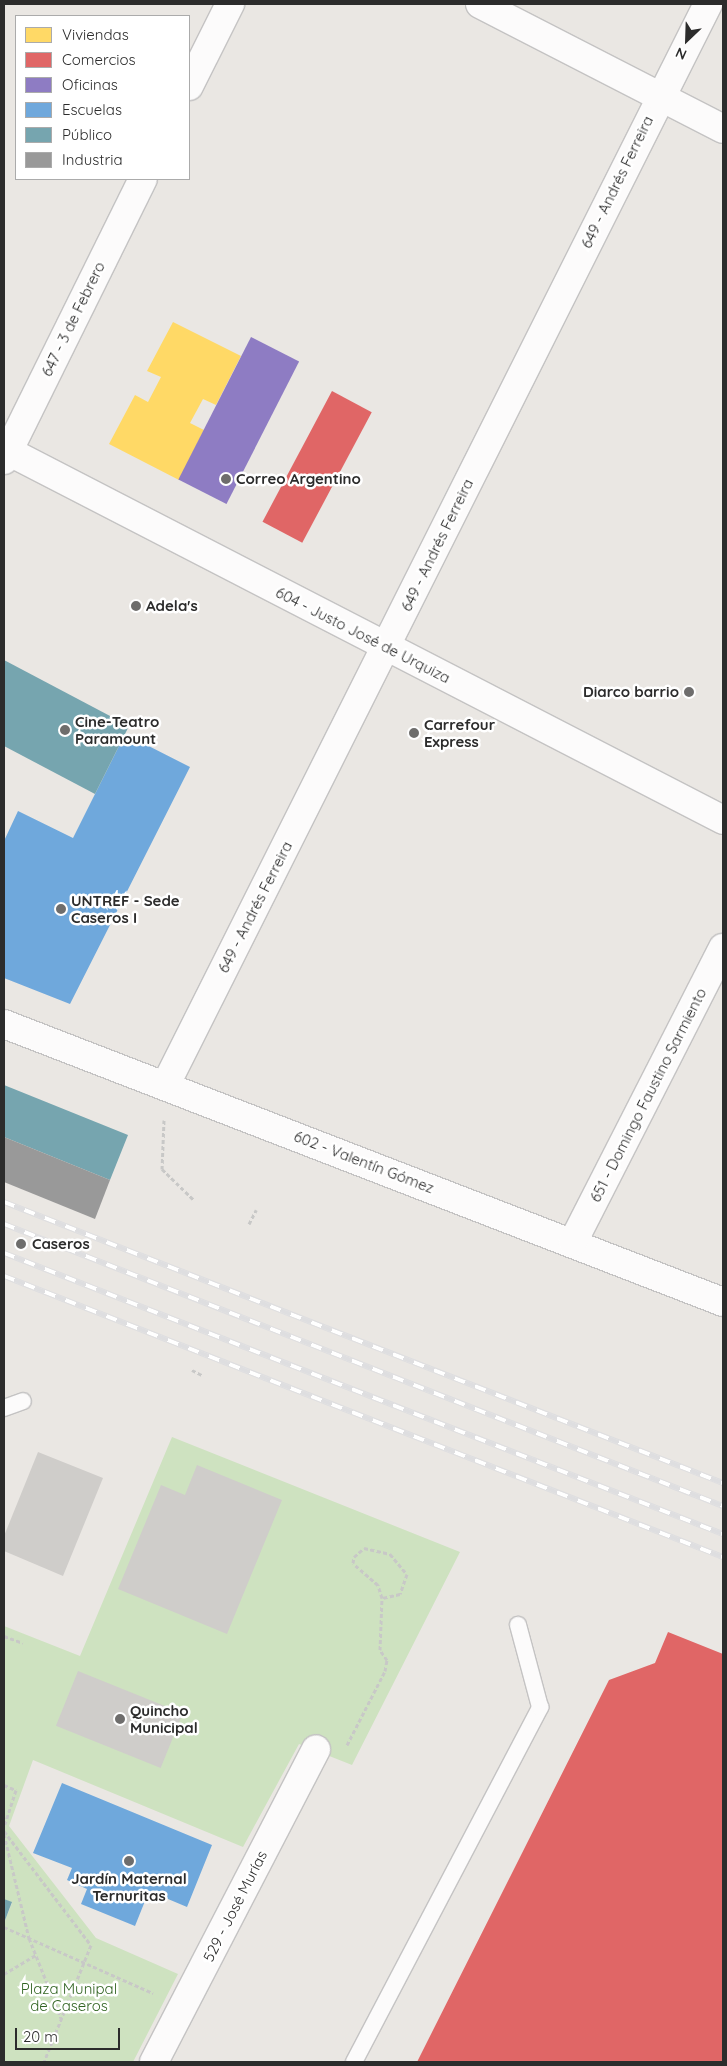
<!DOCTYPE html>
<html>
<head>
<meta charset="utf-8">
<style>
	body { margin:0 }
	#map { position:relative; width:727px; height:2066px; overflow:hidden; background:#eae7e3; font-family:Quicksand,sans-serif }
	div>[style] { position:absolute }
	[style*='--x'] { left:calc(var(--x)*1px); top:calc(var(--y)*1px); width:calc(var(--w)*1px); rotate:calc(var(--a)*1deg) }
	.green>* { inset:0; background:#cee2c0 }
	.homes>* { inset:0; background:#ffd966 }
	.shops>* { inset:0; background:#e06666; transform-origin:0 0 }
	.offices>* { inset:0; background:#8e7cc3; transform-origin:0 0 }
	.schools>* { inset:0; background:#6fa8dc }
	.public>* { inset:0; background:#76a5af }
	.industry>* { inset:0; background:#999 }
	.building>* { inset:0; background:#cfcdca; transform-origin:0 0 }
	.path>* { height:3px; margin-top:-1.5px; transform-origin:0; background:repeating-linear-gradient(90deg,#c8c8c7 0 4px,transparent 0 6.5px) }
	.roads { filter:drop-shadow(1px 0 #c4c3c3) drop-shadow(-1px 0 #c4c3c3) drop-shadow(0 1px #c4c3c3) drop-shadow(0 -1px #c4c3c3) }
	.service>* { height:16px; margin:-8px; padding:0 8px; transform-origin:8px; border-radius:8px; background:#fcfbfb }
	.minor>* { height:28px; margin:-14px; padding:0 14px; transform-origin:14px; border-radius:14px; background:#fcfbfb }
	.tertiary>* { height:28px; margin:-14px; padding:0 14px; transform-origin:14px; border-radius:14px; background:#fcfbfb }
	.secondary>* { height:28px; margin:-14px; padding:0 14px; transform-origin:14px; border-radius:14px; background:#fcfbfb }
	.rail>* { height:5.5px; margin-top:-2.75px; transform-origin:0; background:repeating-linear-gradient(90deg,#fff 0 11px,#dedee0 0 22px); box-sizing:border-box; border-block:1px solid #dedee0 }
	.dots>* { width:14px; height:14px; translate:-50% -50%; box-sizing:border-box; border:2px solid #fff; border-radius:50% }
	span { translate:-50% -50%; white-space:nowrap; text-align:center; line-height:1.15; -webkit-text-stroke:5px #fff; paint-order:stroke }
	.street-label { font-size:15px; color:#2c2c2c }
	.poi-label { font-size:15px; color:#2c2c2c; font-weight:700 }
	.left { translate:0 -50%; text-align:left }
	.right { translate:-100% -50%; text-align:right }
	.park-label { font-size:15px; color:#316422 }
	.frame { position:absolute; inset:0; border:5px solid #2c2c2c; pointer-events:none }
	.legend { position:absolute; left:15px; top:15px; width:175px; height:165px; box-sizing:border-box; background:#fff; border:1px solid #ababab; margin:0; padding:6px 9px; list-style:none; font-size:15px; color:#2c2c2c }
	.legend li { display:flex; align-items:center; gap:10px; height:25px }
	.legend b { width:25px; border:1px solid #ababab }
	.north { position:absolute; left:662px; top:15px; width:50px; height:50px; -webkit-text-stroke:4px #fff; paint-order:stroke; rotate:204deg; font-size:14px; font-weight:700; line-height:20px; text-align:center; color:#2c2c2c }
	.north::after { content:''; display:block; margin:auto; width:18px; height:22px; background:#2c2c2c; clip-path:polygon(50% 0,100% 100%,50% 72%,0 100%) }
	.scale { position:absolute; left:15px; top:2028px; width:105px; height:22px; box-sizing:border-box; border:2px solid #2c2c2c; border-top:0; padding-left:6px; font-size:15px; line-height:18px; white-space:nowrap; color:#2c2c2c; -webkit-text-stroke:4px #fff; paint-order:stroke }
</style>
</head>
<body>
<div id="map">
	<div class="green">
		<i style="clip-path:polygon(172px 1437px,460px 1552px,352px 1765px,299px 1744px,243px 1847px,33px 1760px,9px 1826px,96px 1938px,178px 1974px,133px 2062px,4px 2062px,4px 1923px,12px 1903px,4px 1899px,4px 1626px,80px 1656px)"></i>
	</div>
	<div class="homes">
		<i style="clip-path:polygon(173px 322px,241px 356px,216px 405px,203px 399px,190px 423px,204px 430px,179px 480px,109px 444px,135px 395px,148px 402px,161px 377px,147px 371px)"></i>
	</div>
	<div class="shops">
		<i style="left:332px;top:391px;width:45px;height:148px;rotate:28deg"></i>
		<i style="clip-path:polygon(668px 1632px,723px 1654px,723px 2062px,417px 2062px,609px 1680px,655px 1663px)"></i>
	</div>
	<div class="offices">
		<i style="left:251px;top:337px;width:54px;height:160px;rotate:27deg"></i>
	</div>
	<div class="schools">
		<i style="clip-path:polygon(125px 734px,190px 767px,70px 1004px,4px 978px,4px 841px,18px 811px,73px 838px)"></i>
		<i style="clip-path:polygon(62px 1783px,212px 1845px,187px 1907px,149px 1891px,135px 1926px,81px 1904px,87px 1889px,67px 1880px,72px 1868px,33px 1853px)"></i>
	</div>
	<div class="public">
		<i style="clip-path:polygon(4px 660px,129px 726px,95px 794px,4px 746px)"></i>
		<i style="clip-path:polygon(4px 1085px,128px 1135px,110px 1180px,4px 1137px)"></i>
		<i style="clip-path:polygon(4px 1899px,12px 1902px,4px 1923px)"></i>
	</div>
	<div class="industry">
		<i style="clip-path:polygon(4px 1137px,110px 1180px,95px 1219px,4px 1182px)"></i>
	</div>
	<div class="building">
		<i style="clip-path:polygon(38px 1452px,103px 1478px,63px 1576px,4px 1551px,4px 1536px)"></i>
		<i style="clip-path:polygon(197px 1465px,282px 1500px,227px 1634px,118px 1589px,161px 1485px,185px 1495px)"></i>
		<i style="left:78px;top:1671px;width:113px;height:59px;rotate:22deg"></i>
	</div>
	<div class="path">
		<i style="--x:164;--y:1120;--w:49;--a:92.3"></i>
		<i style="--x:162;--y:1169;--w:45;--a:44.1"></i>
		<i style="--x:249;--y:1224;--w:16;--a:-63"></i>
		<i style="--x:192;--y:1370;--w:11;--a:27"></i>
		<i style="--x:4;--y:1636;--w:20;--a:20"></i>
		<i style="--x:347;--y:1745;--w:83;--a:-62.8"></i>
		<i style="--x:385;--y:1671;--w:11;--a:-80"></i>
		<i style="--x:387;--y:1660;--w:12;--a:-125"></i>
		<i style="--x:380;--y:1650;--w:52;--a:-87.8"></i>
		<i style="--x:382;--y:1598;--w:14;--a:-107"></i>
		<i style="--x:378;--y:1585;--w:33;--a:-139"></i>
		<i style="--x:353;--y:1563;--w:6;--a:-81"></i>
		<i style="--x:354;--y:1557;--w:13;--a:-42"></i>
		<i style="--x:364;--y:1548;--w:27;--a:13"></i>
		<i style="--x:390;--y:1554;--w:26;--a:50"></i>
		<i style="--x:407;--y:1574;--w:21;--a:109"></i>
		<i style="--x:400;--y:1594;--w:18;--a:167"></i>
		<i style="--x:4;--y:1785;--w:13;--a:23"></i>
		<i style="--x:16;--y:1790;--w:38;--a:108"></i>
		<i style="--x:4;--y:1831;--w:143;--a:52.7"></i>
		<i style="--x:91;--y:1945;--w:126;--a:111.9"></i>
		<i style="--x:4;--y:1834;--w:107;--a:76.5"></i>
		<i style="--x:29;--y:1938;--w:86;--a:68.2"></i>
		<i style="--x:4;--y:1927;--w:163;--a:23.9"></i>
		<i style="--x:4;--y:1974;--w:37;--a:-31"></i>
	</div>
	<div class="roads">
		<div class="service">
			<i style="--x:4;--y:1408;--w:20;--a:-20"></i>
			<i style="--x:354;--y:2062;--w:401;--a:-62.3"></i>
			<i style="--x:540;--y:1707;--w:85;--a:-105"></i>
		</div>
		<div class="minor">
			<i style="--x:189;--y:86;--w:92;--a:-63.4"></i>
			<i style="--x:4;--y:460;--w:313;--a:-63.7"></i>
			<i style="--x:4;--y:1024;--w:771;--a:21.14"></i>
			<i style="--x:165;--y:1086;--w:1211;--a:-63.35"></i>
			<i style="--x:573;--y:1242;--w:330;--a:-63"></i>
			<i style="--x:154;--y:2062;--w:352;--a:-62.6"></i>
		</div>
		<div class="tertiary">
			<i style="--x:480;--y:4;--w:273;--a:27.2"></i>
		</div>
		<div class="secondary">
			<i style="--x:4;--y:449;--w:809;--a:27.29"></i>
		</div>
	</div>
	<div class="rail">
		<i style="--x:4;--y:1202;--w:772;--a:21.35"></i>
		<i style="--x:4;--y:1224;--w:772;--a:21.42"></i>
		<i style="--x:4;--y:1253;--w:772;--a:21.35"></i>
		<i style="--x:4;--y:1276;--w:772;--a:21.35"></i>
	</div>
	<div class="dots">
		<i style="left:226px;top:479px;background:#6e6d6c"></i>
		<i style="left:136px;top:606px;background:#6e6d6c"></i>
		<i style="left:689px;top:692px;background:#6e6d6c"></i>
		<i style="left:65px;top:730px;background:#6e6d6c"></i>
		<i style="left:414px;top:733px;background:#6e6d6c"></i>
		<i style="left:61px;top:909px;background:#6e6d6c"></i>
		<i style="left:21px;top:1244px;background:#6e6d6c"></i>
		<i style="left:120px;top:1719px;background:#6e6d6c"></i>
		<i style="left:129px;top:1861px;background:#6e6d6c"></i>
	</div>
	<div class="street-label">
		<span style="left:617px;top:182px;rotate:-64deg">649 - Andrés Ferreira</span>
		<span style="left:73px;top:319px;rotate:-64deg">647 - 3 de Febrero</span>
		<span style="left:437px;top:545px;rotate:-64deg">649 - Andrés Ferreira</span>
		<span style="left:363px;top:635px;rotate:27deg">604 - Justo José de Urquiza</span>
		<span style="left:255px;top:907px;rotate:-63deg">649 - Andrés Ferreira</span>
		<span style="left:648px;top:1095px;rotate:-63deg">651 - Domingo Faustino Sarmiento</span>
		<span style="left:364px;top:1162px;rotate:21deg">602 - Valentín Gómez</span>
		<span style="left:235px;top:1906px;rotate:-63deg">529 - José Murías</span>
	</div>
	<div class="poi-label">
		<span class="left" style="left:236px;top:479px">Correo Argentino</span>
		<span class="left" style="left:146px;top:606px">Adela's</span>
		<span class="right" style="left:679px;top:692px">Diarco barrio</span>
		<span class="left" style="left:75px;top:730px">Cine-Teatro<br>Paramount</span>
		<span class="left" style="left:424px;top:733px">Carrefour<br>Express</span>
		<span class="left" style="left:71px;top:909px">UNTREF - Sede<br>Caseros I</span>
		<span class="left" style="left:32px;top:1244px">Caseros</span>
		<span class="left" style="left:130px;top:1719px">Quincho<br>Municipal</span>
		<span style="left:129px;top:1887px">Jardín Maternal<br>Ternuritas</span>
	</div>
	<div class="park-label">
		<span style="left:69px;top:1997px">Plaza Munipal<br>de Caseros</span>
	</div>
	<div class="frame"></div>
	<ul class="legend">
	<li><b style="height:14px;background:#ffd966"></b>Viviendas</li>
	<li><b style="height:14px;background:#e06666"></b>Comercios</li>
	<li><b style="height:14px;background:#8e7cc3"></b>Oficinas</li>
	<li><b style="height:14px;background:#6fa8dc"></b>Escuelas</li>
	<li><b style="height:14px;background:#76a5af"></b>Público</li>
	<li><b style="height:14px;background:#999"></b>Industria</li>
	</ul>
	<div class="north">N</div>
	<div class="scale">20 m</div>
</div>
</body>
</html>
